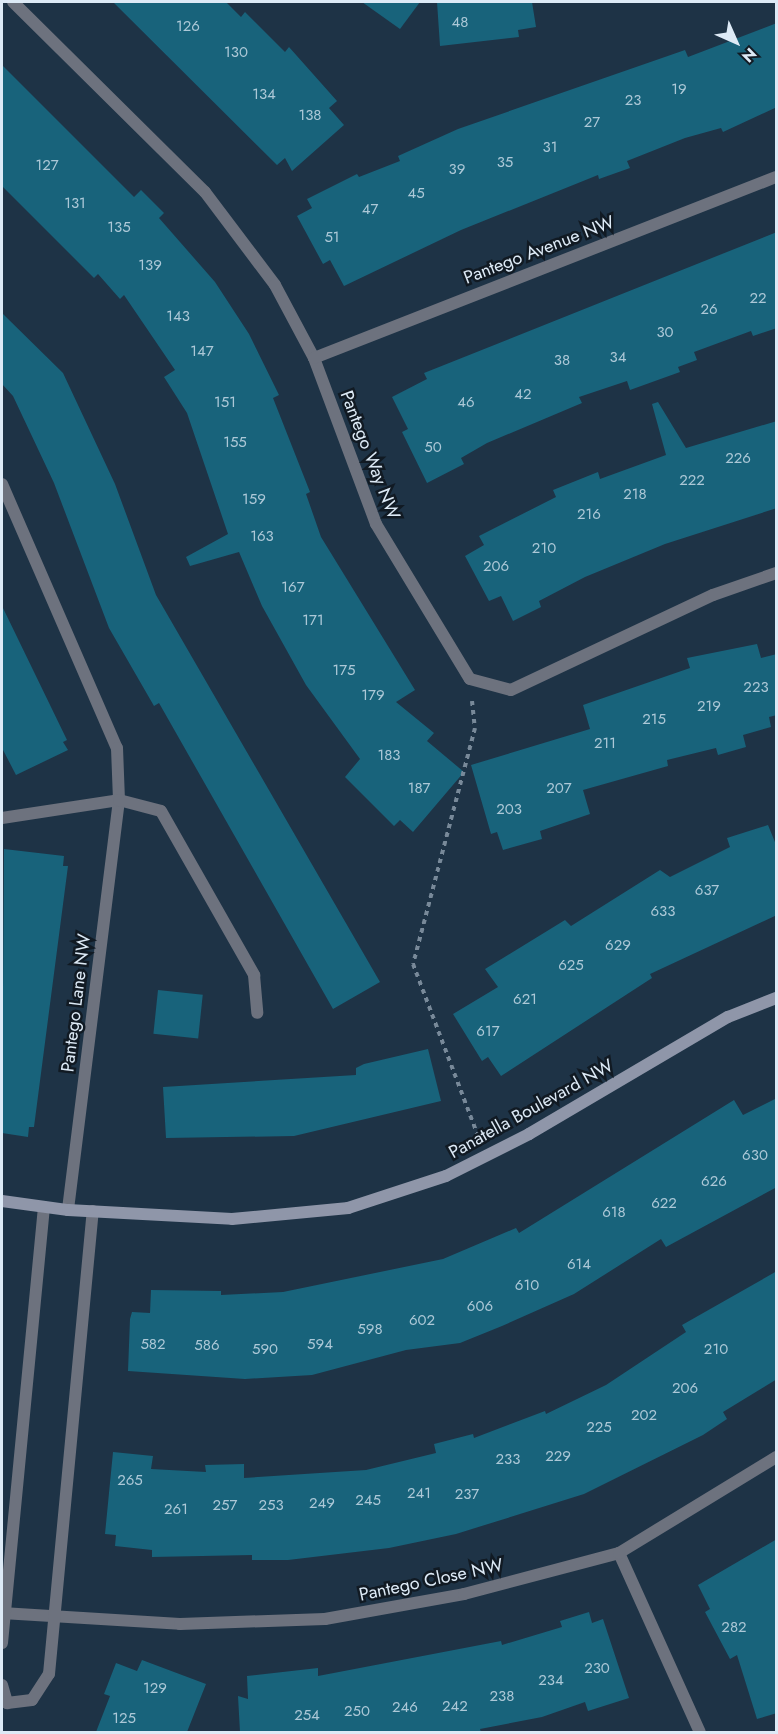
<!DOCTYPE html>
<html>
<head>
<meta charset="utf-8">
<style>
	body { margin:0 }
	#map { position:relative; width:778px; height:1734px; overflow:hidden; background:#1e3346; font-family:Jost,sans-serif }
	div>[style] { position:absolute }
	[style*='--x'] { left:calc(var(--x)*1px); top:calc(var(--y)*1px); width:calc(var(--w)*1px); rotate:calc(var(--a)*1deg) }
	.building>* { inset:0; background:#18637b; transform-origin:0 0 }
	.path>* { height:4px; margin-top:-2px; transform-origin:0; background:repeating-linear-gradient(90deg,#788999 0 4.5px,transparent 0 9px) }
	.lane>* { height:12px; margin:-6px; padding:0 6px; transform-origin:6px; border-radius:6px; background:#6d727e }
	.street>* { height:12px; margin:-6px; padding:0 6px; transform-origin:6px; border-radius:6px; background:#6d727e }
	.secondary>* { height:12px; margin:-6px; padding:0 6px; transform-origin:6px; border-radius:6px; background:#8f96a9 }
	span { translate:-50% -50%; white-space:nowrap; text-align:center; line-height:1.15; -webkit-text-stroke:5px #111a23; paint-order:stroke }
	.number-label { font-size:15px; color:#acc8d7 }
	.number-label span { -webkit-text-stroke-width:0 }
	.street-label { font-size:18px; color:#ddeaf6 }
	.frame { position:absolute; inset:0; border:3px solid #ddeaf6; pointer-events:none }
	.north { position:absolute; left:706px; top:12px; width:60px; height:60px; -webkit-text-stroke:4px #111a23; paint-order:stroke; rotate:135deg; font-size:16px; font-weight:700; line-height:24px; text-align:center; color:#ddeaf6 }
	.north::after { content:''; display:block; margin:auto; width:21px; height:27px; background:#ddeaf6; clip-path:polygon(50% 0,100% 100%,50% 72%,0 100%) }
</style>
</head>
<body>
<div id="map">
	<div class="building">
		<i style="clip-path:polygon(113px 2px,226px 2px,241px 17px,245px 12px,285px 52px,289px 47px,337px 101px,329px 108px,344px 125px,292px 171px,285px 158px,277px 165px)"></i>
		<i style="clip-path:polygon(362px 2px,420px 2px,400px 29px)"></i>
		<i style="clip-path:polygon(437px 2px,532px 2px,536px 27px,518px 30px,519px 37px,440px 46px)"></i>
		<i style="clip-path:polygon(777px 23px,777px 107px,723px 132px,721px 128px,685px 138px,627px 161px,630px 168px,599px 179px,598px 175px,461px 230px,344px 286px,330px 260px,323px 264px,297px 216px,312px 208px,307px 199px,357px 174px,359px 177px,400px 161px,398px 156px,458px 129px,685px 50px,688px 57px)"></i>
		<i style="clip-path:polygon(2px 65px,134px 197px,141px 190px,164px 213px,159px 218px,215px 282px,249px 334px,279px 395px,273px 398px,310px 492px,306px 494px,321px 537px,415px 690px,396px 702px,434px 733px,427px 741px,464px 772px,413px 832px,400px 820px,394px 826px,345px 777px,360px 759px,306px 685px,262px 606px,239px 552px,190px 566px,186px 557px,228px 534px,187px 413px,164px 377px,175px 370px,124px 295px,120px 299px,98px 274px,94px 278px,2px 186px)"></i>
		<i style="clip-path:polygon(777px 232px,777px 328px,753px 336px,751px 331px,694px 352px,697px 360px,678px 367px,680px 372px,630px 390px,627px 381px,579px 397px,582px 403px,487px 443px,461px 458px,464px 464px,427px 483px,402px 432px,408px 429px,392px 397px,427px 379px,424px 373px)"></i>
		<i style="clip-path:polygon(2px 313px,63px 373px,115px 484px,156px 595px,380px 982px,333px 1009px,159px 703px,154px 706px,109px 628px,54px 483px,13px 396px,2px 384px)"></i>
		<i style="clip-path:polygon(658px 402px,686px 448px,777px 421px,777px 508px,665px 544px,585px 577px,539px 601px,541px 607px,513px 621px,501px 596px,489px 601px,465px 556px,484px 545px,479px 536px,556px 497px,553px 490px,598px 472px,600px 479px,666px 455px,652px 404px)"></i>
		<i style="clip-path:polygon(2px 606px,67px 740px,63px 742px,68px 750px,16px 775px,2px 748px)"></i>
		<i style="clip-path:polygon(757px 644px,761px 658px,777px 654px,777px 715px,769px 717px,771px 727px,743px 735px,746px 747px,718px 755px,716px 748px,667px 760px,668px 766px,583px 790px,590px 814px,540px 831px,542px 839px,503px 850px,497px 832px,491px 834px,471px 765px,590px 729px,583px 705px,690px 668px,687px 658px)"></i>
		<i style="clip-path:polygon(768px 825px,777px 847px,777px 915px,650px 974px,652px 978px,501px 1076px,488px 1057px,482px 1061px,453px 1014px,498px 987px,485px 969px,565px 920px,571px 926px,660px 870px,670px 877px,730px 847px,727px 838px)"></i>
		<i style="clip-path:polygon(4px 849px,64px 856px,63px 866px,68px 866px,34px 1127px,29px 1127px,28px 1137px,2px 1133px)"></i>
		<i style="left:158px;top:990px;width:45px;height:44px;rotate:6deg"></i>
		<i style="clip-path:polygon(428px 1049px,441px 1101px,294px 1136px,166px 1138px,163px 1087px,356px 1075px,356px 1068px,364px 1064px)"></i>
		<i style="clip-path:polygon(777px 1098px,777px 1187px,666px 1247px,661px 1239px,574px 1294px,502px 1326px,460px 1343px,406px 1350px,312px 1375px,245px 1379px,128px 1371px,130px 1319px,132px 1312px,150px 1313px,151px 1290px,221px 1291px,221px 1295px,283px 1292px,443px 1259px,516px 1228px,519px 1233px,734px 1100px,743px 1115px)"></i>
		<i style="clip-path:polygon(777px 1271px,777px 1379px,723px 1412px,727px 1419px,703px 1435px,584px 1494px,456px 1534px,389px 1548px,288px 1560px,252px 1560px,252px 1555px,152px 1557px,152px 1550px,115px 1546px,116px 1535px,105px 1534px,113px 1452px,153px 1456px,151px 1469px,206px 1472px,205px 1465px,244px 1464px,244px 1478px,366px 1470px,436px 1453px,434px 1444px,473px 1434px,474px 1438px,545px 1411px,546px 1414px,606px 1385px,686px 1332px,682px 1325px)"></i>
		<i style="clip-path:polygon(777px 1539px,777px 1713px,757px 1719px,737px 1655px,730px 1659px,705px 1612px,710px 1609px,698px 1585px)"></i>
		<i style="clip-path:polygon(589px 1612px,592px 1623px,603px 1619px,629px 1698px,588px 1711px,585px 1702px,542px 1717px,480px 1729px,481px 1732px,240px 1732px,238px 1696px,248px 1699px,247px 1676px,318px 1668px,318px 1676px,501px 1641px,502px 1645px,562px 1627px,560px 1621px)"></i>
		<i style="clip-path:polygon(142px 1660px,206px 1684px,187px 1732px,96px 1732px,110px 1696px,104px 1694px,116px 1663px,137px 1671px)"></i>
	</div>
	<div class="path">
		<i style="--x:472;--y:701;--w:27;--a:84"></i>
		<i style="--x:475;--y:728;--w:244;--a:104.7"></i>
		<i style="--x:413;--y:964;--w:184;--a:69.3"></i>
	</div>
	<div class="lane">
		<i style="--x:2;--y:484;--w:288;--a:66.5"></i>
		<i style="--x:117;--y:748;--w:52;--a:87.8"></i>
		<i style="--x:119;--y:800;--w:413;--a:97.1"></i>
		<i style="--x:2;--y:818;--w:118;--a:-8.7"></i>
		<i style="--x:119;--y:800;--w:43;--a:14.7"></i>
		<i style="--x:161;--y:811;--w:189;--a:60.4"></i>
		<i style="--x:254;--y:975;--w:38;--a:85"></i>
	</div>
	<div class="street">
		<i style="--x:13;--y:2;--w:270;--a:44.7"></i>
		<i style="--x:205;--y:192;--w:116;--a:53"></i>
		<i style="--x:275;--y:285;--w:83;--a:61.9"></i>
		<i style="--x:314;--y:358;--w:177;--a:69.5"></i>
		<i style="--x:376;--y:524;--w:181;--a:58.8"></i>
		<i style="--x:470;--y:679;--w:42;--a:15"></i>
		<i style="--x:511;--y:690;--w:223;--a:-25.2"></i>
		<i style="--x:713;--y:595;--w:67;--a:-19.2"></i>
		<i style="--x:314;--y:358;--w:496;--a:-21.4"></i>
		<i style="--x:619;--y:1553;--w:196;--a:65.7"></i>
		<i style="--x:2;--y:1613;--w:178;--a:3.5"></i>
		<i style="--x:180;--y:1624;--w:145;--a:-2"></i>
		<i style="--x:325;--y:1619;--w:141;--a:-10.2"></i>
		<i style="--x:464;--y:1594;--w:160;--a:-14.8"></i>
		<i style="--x:619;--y:1553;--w:184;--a:-31.4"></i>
		<i style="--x:2;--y:1643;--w:438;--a:-84.5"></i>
		<i style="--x:2;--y:1685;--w:19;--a:74"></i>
		<i style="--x:7;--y:1703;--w:25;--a:-7"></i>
		<i style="--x:32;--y:1700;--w:31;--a:-57"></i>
		<i style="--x:49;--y:1674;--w:465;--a:-84.6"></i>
	</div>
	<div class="secondary">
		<i style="--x:2;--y:1201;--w:67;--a:7.8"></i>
		<i style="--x:68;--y:1210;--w:164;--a:3.1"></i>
		<i style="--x:232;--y:1219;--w:117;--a:-5.4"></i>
		<i style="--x:348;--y:1208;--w:103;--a:-18.1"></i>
		<i style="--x:446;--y:1176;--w:93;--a:-26.8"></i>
		<i style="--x:529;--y:1134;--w:231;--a:-30.5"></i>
		<i style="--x:728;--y:1017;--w:52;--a:-21.6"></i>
	</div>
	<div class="number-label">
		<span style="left:460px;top:23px">48</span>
		<span style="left:188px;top:27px">126</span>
		<span style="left:236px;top:53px">130</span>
		<span style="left:679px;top:90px">19</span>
		<span style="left:264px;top:95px">134</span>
		<span style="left:633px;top:101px">23</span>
		<span style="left:310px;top:116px">138</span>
		<span style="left:592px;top:123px">27</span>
		<span style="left:550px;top:148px">31</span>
		<span style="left:505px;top:163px">35</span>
		<span style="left:47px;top:166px">127</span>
		<span style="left:457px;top:170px">39</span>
		<span style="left:416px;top:194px">45</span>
		<span style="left:75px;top:204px">131</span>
		<span style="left:370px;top:210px">47</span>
		<span style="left:119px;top:228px">135</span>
		<span style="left:332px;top:238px">51</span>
		<span style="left:150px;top:266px">139</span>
		<span style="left:758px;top:299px">22</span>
		<span style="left:709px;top:310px">26</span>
		<span style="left:178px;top:317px">143</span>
		<span style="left:665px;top:333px">30</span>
		<span style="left:202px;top:352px">147</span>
		<span style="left:618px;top:358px">34</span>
		<span style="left:562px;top:361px">38</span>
		<span style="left:523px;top:395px">42</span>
		<span style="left:225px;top:403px">151</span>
		<span style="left:466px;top:403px">46</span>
		<span style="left:235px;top:443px">155</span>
		<span style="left:433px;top:448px">50</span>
		<span style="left:738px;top:459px">226</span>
		<span style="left:692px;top:481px">222</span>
		<span style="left:635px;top:495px">218</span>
		<span style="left:254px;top:500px">159</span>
		<span style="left:589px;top:515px">216</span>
		<span style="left:262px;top:537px">163</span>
		<span style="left:544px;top:549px">210</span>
		<span style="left:496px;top:567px">206</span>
		<span style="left:293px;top:588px">167</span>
		<span style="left:313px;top:621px">171</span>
		<span style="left:344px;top:671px">175</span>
		<span style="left:756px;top:688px">223</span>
		<span style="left:373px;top:696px">179</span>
		<span style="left:709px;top:707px">219</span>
		<span style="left:654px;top:720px">215</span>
		<span style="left:605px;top:744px">211</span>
		<span style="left:389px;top:756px">183</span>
		<span style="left:419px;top:789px">187</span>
		<span style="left:559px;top:789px">207</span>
		<span style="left:509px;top:810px">203</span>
		<span style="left:707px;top:891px">637</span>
		<span style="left:663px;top:912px">633</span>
		<span style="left:618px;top:946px">629</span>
		<span style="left:571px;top:966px">625</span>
		<span style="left:525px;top:1000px">621</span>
		<span style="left:488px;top:1032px">617</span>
		<span style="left:755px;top:1156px">630</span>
		<span style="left:714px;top:1182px">626</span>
		<span style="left:664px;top:1204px">622</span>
		<span style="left:614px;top:1213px">618</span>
		<span style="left:579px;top:1265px">614</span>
		<span style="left:527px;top:1286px">610</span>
		<span style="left:480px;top:1307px">606</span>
		<span style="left:422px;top:1321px">602</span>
		<span style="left:370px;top:1330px">598</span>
		<span style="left:153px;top:1345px">582</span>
		<span style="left:320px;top:1345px">594</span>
		<span style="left:207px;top:1346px">586</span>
		<span style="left:265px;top:1350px">590</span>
		<span style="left:716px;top:1350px">210</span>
		<span style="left:685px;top:1389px">206</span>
		<span style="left:644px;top:1416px">202</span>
		<span style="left:599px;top:1428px">225</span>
		<span style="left:558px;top:1457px">229</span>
		<span style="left:508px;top:1460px">233</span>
		<span style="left:130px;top:1481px">265</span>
		<span style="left:419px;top:1494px">241</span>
		<span style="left:467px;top:1495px">237</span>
		<span style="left:368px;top:1501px">245</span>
		<span style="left:322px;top:1504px">249</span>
		<span style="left:225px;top:1506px">257</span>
		<span style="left:271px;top:1506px">253</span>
		<span style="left:176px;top:1510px">261</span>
		<span style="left:734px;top:1628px">282</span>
		<span style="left:597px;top:1669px">230</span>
		<span style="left:551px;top:1681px">234</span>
		<span style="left:155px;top:1689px">129</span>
		<span style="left:502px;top:1697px">238</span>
		<span style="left:455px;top:1707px">242</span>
		<span style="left:405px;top:1708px">246</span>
		<span style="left:357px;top:1712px">250</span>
		<span style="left:307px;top:1716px">254</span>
		<span style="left:124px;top:1719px">125</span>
	</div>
	<div class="street-label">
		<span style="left:539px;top:250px;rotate:-21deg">Pantego Avenue NW</span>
		<span style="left:370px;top:455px;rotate:69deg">Pantego Way NW</span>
		<span style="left:76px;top:1003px;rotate:-83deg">Pantego Lane NW</span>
		<span style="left:531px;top:1109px;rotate:-29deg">Panatella Boulevard NW</span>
		<span style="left:431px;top:1580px;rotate:-12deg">Pantego Close NW</span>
	</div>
	<div class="frame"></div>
	<div class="north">N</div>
</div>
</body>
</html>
